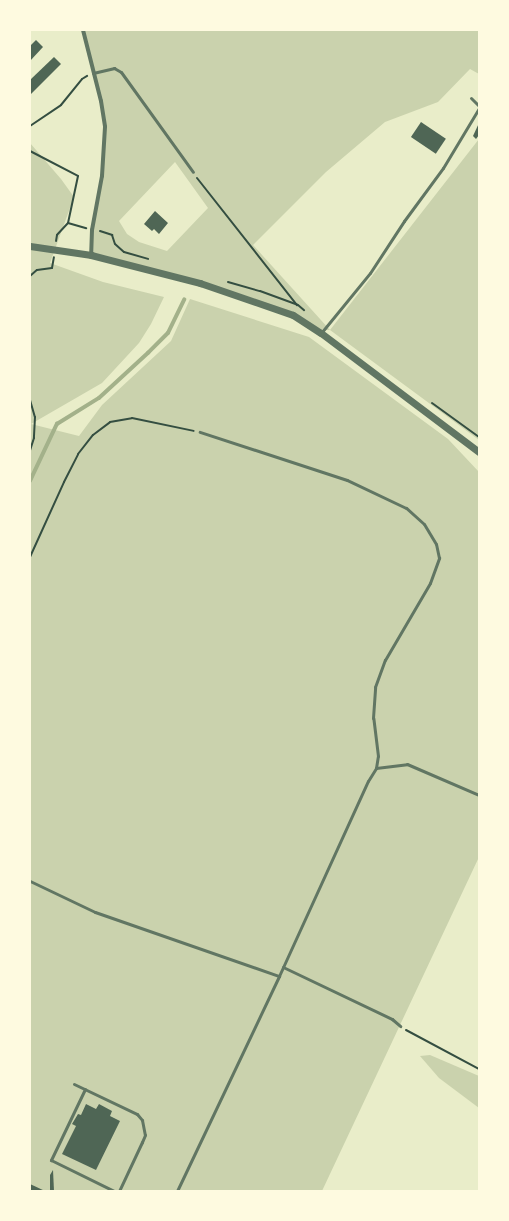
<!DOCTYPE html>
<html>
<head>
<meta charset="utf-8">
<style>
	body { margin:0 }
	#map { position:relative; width:509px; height:1221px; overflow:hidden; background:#e9edc9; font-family:"DejaVu Sans",sans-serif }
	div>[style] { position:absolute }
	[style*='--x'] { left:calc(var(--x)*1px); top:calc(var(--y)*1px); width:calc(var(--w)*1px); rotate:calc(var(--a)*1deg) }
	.green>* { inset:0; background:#cad2ad }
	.stream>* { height:3.5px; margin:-1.75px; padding:0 1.75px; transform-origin:1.75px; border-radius:1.75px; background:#a3b18a }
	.building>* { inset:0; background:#4f6655; transform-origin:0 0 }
	.path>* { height:2px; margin:-1px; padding:0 1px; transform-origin:1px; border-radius:1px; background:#344e41 }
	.service>* { height:3px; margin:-1.5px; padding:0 1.5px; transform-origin:1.5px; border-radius:1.5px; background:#617663 }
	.minor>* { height:4px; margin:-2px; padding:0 2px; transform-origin:2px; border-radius:2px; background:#617663 }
	.tertiary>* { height:7px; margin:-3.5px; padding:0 3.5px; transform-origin:3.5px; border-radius:3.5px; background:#617663 }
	span { translate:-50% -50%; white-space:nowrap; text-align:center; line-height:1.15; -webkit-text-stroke:3px #fefae0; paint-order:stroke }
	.frame { position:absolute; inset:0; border:31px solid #fefae0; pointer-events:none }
</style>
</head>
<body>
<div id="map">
	<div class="green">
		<i style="clip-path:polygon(evenodd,83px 30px,479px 30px,479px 74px,470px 69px,438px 102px,385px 122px,326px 172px,253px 245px,330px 330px,479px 139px,479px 440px,330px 330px,323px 330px,262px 304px,91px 255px,92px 230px,102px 176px,105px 127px,101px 101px,83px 30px,175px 162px,208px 208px,167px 251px,139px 242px,127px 234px,119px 221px,175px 162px)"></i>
		<i style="clip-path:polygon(30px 143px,61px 179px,74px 197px,50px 263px,103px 282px,164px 297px,151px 324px,139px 343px,102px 383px,31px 424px,79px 436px,102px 405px,171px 341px,190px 299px,309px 337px,448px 439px,479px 472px,479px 857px,322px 1191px,30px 1191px)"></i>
		<i style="clip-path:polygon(430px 1055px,479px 1076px,479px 1108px,439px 1078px,420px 1056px)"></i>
	</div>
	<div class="stream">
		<i style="--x:30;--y:481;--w:63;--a:-64.7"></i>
		<i style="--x:57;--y:424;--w:49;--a:-31.8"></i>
		<i style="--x:99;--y:398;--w:67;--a:-42.6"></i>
		<i style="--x:148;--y:353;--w:28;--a:-45"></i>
		<i style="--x:168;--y:333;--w:37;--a:-64"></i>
	</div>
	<div class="building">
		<i style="clip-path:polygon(36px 40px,43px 47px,30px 61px,30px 46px)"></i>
		<i style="clip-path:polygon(54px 57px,61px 64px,30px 95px,30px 80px)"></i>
		<i style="left:421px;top:122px;width:30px;height:18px;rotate:34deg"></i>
		<i style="clip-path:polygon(479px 123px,479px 135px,476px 139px,473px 136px)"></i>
		<i style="clip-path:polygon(155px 211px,168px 223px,159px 234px,154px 229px,152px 231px,144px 224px)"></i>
		<i style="clip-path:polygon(86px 1104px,96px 1109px,99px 1104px,112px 1111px,110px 1116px,120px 1121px,96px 1170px,62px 1154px,76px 1126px,72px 1124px,78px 1114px,81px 1115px)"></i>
		<i style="clip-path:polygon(53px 1170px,54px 1191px,50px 1191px,50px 1175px)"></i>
		<i style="clip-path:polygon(30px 1184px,45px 1191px,30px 1191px)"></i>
	</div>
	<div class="path">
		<i style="--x:30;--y:126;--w:37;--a:-34"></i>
		<i style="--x:61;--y:105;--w:33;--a:-51"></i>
		<i style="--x:82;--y:79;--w:6;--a:-31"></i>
		<i style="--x:30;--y:151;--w:54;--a:27.5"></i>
		<i style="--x:78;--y:176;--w:48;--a:102"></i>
		<i style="--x:68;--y:223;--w:16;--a:133"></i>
		<i style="--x:57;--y:235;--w:6;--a:99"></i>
		<i style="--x:197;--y:178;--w:162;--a:51.8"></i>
		<i style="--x:68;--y:223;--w:19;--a:16"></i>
		<i style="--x:100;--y:231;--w:13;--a:18"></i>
		<i style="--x:112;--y:235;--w:9;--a:72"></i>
		<i style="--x:115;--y:244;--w:12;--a:42"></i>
		<i style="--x:124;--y:252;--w:25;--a:16"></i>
		<i style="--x:30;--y:276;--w:9;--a:-41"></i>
		<i style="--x:37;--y:270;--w:15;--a:-8"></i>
		<i style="--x:52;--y:268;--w:11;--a:-80"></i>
		<i style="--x:228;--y:282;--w:33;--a:16"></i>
		<i style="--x:260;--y:291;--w:40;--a:20.2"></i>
		<i style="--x:298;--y:305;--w:8;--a:40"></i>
		<i style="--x:30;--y:400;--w:18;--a:74"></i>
		<i style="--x:35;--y:417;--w:21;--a:93"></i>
		<i style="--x:34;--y:438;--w:13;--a:108"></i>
		<i style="--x:432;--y:403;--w:58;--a:35.9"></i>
		<i style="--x:30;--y:557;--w:82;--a:-65.6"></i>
		<i style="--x:64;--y:482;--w:31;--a:-63"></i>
		<i style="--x:78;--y:454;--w:24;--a:-52"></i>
		<i style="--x:93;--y:435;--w:21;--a:-37"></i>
		<i style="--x:110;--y:422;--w:22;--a:-10"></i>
		<i style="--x:132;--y:418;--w:63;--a:11.8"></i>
		<i style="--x:406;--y:1030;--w:83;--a:28.1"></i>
	</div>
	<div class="service">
		<i style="--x:93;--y:73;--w:22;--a:-13"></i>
		<i style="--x:114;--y:68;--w:8;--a:30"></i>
		<i style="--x:121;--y:72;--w:123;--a:54.2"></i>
		<i style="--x:471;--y:98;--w:11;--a:45"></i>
		<i style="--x:321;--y:333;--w:77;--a:-50.8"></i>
		<i style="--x:370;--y:273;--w:62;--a:-56.8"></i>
		<i style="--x:404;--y:221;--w:66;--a:-53.7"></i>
		<i style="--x:443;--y:168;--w:70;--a:-59"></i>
		<i style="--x:376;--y:768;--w:31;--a:-7"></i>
		<i style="--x:407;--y:764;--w:78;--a:23.3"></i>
		<i style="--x:30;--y:881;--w:72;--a:25.5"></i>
		<i style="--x:95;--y:912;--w:195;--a:19.2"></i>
		<i style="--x:283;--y:967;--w:121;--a:25.5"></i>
		<i style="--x:392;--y:1019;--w:11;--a:41"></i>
		<i style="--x:74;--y:1084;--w:70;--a:25.5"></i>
		<i style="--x:137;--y:1114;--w:8;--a:50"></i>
		<i style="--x:142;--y:1120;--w:15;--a:79"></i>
		<i style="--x:145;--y:1135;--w:8;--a:113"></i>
		<i style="--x:142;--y:1142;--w:54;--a:115.1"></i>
		<i style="--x:85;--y:1089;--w:79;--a:115.6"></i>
		<i style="--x:51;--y:1160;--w:70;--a:26.2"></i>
		<i style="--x:177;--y:1191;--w:238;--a:-64.6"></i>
		<i style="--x:279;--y:976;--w:214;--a:-65.5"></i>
		<i style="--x:368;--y:781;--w:15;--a:-58"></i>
		<i style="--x:376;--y:768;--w:12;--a:-81"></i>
		<i style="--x:378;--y:756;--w:38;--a:-97"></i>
		<i style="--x:373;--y:718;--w:31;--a:-86"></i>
		<i style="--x:375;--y:687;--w:29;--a:-70"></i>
		<i style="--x:385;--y:660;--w:89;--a:-59.7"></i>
		<i style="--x:430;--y:583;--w:27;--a:-70"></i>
		<i style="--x:439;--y:558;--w:14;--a:-102"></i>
		<i style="--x:436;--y:544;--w:23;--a:-121"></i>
		<i style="--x:424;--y:524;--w:24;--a:-138"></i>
		<i style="--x:406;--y:508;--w:65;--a:-154.6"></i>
		<i style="--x:347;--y:480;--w:155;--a:-161.9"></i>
	</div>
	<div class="minor">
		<i style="--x:83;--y:30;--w:73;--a:75.8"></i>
		<i style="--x:101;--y:101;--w:26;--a:81"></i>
		<i style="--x:105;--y:127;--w:49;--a:93.5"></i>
		<i style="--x:102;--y:176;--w:55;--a:100.5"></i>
		<i style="--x:92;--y:230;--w:25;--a:92"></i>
	</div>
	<div class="tertiary">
		<i style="--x:30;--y:246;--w:62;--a:8.4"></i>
		<i style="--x:91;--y:255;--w:113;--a:14.4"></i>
		<i style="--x:200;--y:283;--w:98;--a:19"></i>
		<i style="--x:293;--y:315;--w:33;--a:33"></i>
		<i style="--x:321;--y:333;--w:198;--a:37"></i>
	</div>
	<div class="frame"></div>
</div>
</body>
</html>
